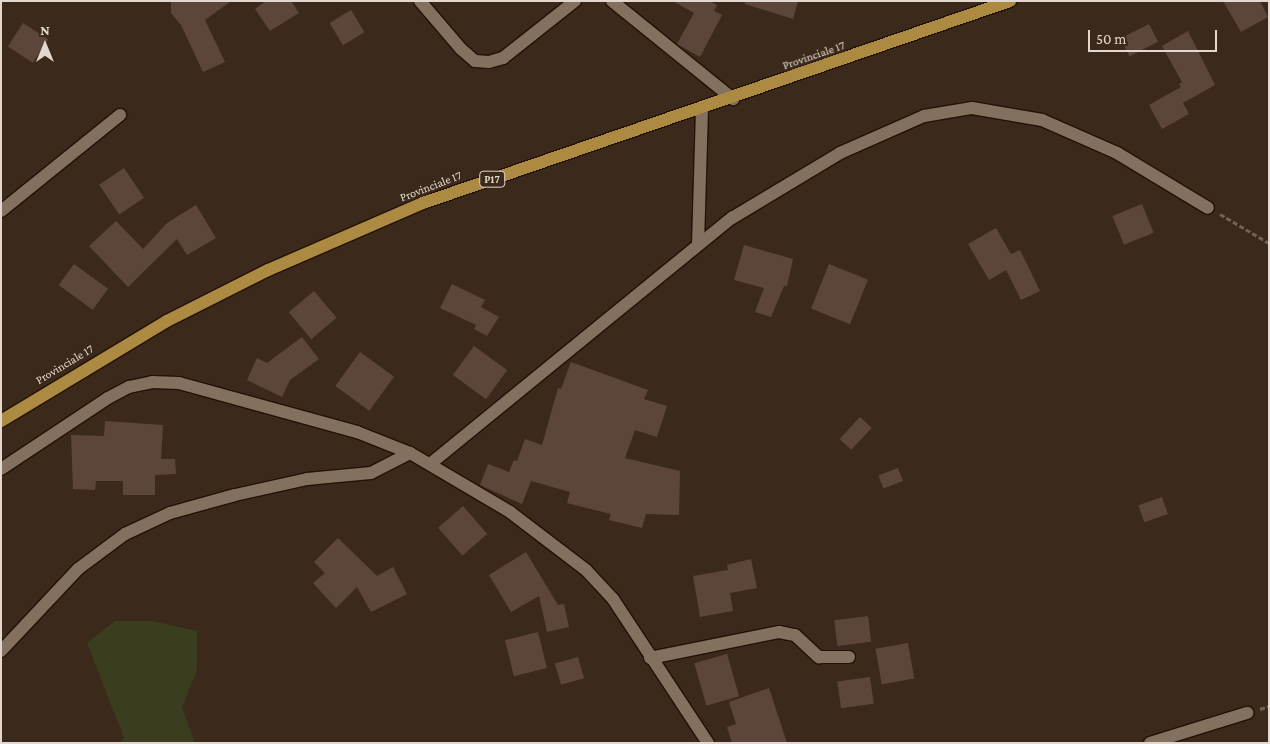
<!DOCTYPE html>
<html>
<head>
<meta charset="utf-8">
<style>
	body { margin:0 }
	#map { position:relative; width:1270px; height:744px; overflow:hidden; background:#3b2a1b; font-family:"Crimson Pro",serif }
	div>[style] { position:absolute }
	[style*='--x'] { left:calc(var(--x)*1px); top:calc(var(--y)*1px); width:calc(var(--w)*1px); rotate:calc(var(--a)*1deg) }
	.green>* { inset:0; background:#3a3d1e }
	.building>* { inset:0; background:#5c463b; transform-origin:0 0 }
	.path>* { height:3px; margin-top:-1.5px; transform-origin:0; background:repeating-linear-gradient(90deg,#726356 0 5px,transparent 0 7.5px) }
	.roads { filter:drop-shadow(1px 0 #221205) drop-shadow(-1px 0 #221205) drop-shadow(0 1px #221205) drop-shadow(0 -1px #221205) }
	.minor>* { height:12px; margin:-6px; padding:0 6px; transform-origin:6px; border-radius:6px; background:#84705f }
	.primary>* { height:12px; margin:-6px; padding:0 6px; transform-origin:6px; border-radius:6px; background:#ad8a41 }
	span { translate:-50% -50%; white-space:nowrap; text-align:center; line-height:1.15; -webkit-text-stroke:4.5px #3b2a1b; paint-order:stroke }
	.shield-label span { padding:1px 4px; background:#3b2a1b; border:1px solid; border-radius:4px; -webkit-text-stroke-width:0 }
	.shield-label { font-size:11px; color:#e3d8cf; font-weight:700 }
	.street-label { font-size:12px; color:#e3d8cf }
	.frame { position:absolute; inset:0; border:2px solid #e3d8cf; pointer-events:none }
	.north { position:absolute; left:20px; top:20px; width:50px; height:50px; -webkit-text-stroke:4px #3b2a1b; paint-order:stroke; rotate:0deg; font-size:14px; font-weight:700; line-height:20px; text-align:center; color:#e3d8cf }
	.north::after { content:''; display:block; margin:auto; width:18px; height:22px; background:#e3d8cf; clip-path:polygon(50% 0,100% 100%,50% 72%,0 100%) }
	.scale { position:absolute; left:1088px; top:30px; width:129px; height:22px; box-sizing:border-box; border:2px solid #e3d8cf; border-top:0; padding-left:6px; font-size:15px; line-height:18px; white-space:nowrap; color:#e3d8cf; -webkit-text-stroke:4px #3b2a1b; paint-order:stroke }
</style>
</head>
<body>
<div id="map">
	<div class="green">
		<i style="clip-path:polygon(115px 621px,153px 621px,197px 631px,197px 670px,182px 707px,195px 743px,119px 743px,124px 738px,87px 643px)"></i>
	</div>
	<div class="building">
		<i style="clip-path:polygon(171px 1px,231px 1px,205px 20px,225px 62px,203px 72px,181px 25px,171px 13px)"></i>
		<i style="clip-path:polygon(266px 1px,291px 1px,299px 13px,270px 31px,255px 9px)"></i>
		<i style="clip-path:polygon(673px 1px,709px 1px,717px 5px,714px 11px,722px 15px,700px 57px,677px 44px,694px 13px)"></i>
		<i style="clip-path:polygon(745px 1px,798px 1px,793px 19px,745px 4px)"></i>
		<i style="clip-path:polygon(1223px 1px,1260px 1px,1268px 17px,1241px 32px)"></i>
		<i style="left:351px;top:10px;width:26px;height:25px;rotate:59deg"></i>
		<i style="left:23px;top:23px;width:30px;height:28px;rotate:33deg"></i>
		<i style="left:1149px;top:24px;width:20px;height:32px;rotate:63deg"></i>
		<i style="clip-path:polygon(1188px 31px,1215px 85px,1183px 103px,1189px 114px,1162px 129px,1149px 105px,1181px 87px,1179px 84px,1182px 82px,1162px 46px)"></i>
		<i style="left:124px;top:168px;width:36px;height:30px;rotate:56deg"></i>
		<i style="left:1142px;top:204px;width:31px;height:32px;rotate:68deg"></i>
		<i style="clip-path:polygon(196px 205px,216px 238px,187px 255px,177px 239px,128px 287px,89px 246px,116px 221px,143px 249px,167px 223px)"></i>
		<i style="clip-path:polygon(996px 228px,1011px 254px,1020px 250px,1040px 291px,1021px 300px,1006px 270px,989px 280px,968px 244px)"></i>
		<i style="clip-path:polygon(744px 245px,793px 259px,787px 286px,784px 286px,771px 317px,755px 312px,764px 288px,734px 280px)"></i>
		<i style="left:74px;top:264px;width:42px;height:26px;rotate:36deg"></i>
		<i style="left:829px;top:264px;width:42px;height:48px;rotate:22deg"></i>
		<i style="clip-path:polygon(452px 284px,485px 300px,481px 307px,499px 317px,487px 336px,474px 329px,476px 325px,440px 308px)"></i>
		<i style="left:314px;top:291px;width:35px;height:33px;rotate:50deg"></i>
		<i style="clip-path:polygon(302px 337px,319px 359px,290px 380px,282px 397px,247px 380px,257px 358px,267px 363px)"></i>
		<i style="left:474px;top:346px;width:41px;height:36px;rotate:36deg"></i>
		<i style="left:360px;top:352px;width:42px;height:42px;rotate:36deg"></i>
		<i style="clip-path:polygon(571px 362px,648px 390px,644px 399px,667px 406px,657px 437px,635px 430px,625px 458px,680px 471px,679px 515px,646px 514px,642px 528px,609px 520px,611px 514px,567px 503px,570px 492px,531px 481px,522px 504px,480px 485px,488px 464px,509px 472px,514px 460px,517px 461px,525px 439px,542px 445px,558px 388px,561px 389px)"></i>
		<i style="left:860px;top:417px;width:16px;height:30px;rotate:43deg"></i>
		<i style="clip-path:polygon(105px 421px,163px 425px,161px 459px,175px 459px,176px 474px,155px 475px,155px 495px,123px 495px,123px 481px,96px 481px,95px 490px,73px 489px,71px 435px,104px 436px)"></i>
		<i style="left:898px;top:468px;width:14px;height:21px;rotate:69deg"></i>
		<i style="left:1162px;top:497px;width:18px;height:25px;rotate:71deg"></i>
		<i style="left:463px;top:506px;width:37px;height:33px;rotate:49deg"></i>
		<i style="clip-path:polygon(338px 538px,377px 576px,393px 567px,407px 594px,371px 612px,357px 587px,336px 608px,313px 583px,325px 573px,314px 562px)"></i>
		<i style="clip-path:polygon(526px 552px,558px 605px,564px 604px,569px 627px,547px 632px,539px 596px,511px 612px,489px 575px)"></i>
		<i style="clip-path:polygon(751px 559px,757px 588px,730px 593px,733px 611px,700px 617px,693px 576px,728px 570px,727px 565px)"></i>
		<i style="left:868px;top:616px;width:26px;height:34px;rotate:83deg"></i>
		<i style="left:538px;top:632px;width:37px;height:34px;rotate:76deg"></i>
		<i style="left:908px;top:643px;width:36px;height:33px;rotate:80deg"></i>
		<i style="left:727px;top:654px;width:44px;height:34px;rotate:74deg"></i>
		<i style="left:578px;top:657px;width:22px;height:24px;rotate:74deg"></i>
		<i style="left:870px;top:677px;width:27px;height:33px;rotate:82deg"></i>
		<i style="clip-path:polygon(769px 688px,787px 743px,732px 743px,727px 727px,736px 724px,729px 702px)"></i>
	</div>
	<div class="path">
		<i style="--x:1220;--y:214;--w:57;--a:30.6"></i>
		<i style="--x:1260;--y:709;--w:9;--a:-18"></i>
	</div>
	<div class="roads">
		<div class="minor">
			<i style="--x:420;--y:1;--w:63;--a:49.5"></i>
			<i style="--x:461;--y:49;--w:18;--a:41"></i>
			<i style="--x:475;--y:61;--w:14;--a:4"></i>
			<i style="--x:489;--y:62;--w:15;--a:-16"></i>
			<i style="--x:503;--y:58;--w:92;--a:-38.4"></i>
			<i style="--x:612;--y:1;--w:156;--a:39"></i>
			<i style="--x:1;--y:211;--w:153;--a:-38.9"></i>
			<i style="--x:698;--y:244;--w:135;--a:-88.3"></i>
			<i style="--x:430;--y:464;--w:390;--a:-39.2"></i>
			<i style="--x:732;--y:218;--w:126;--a:-31"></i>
			<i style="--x:840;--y:153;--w:92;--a:-23.8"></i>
			<i style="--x:924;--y:116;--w:49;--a:-9.5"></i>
			<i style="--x:972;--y:108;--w:71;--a:9.7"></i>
			<i style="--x:1042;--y:120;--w:82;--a:23.7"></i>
			<i style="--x:1117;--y:153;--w:106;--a:31.1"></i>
			<i style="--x:1;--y:469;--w:128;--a:-33.6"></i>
			<i style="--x:108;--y:398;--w:24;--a:-28"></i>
			<i style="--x:129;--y:387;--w:24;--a:-12"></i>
			<i style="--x:152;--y:382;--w:27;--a:2"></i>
			<i style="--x:179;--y:383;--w:185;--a:15.4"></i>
			<i style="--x:357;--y:432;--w:57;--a:21.6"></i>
			<i style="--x:410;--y:453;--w:116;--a:30.5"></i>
			<i style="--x:510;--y:512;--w:96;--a:37.3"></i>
			<i style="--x:586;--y:570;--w:40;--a:47"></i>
			<i style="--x:613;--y:599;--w:173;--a:56.6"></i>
			<i style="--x:1;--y:651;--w:112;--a:-46.8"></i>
			<i style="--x:78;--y:569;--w:59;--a:-36.7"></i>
			<i style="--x:125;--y:534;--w:50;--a:-25"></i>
			<i style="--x:170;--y:513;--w:67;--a:-15.5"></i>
			<i style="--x:235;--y:495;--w:74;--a:-12.5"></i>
			<i style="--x:307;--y:479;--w:64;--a:-5.4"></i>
			<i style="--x:371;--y:473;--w:44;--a:-27.1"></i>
			<i style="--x:650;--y:658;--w:132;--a:-11.4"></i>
			<i style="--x:779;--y:632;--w:16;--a:11"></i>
			<i style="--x:795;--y:635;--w:33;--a:43"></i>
			<i style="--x:819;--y:657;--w:30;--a:0"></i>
			<i style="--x:1150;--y:743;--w:102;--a:-17.2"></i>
		</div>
		<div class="primary">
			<i style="--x:1;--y:421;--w:194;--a:-31.1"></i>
			<i style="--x:167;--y:321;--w:113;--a:-26.8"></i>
			<i style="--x:268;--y:270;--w:169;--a:-23.4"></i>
			<i style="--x:423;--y:203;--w:621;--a:-18.99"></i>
		</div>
	</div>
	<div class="shield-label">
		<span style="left:492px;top:179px">P17</span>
	</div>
	<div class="street-label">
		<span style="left:814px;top:56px;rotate:-19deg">Provinciale 17</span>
		<span style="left:431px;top:187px;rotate:-21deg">Provinciale 17</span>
		<span style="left:65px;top:365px;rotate:-31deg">Provinciale 17</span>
	</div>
	<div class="frame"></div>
	<div class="north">N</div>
	<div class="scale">50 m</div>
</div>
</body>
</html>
